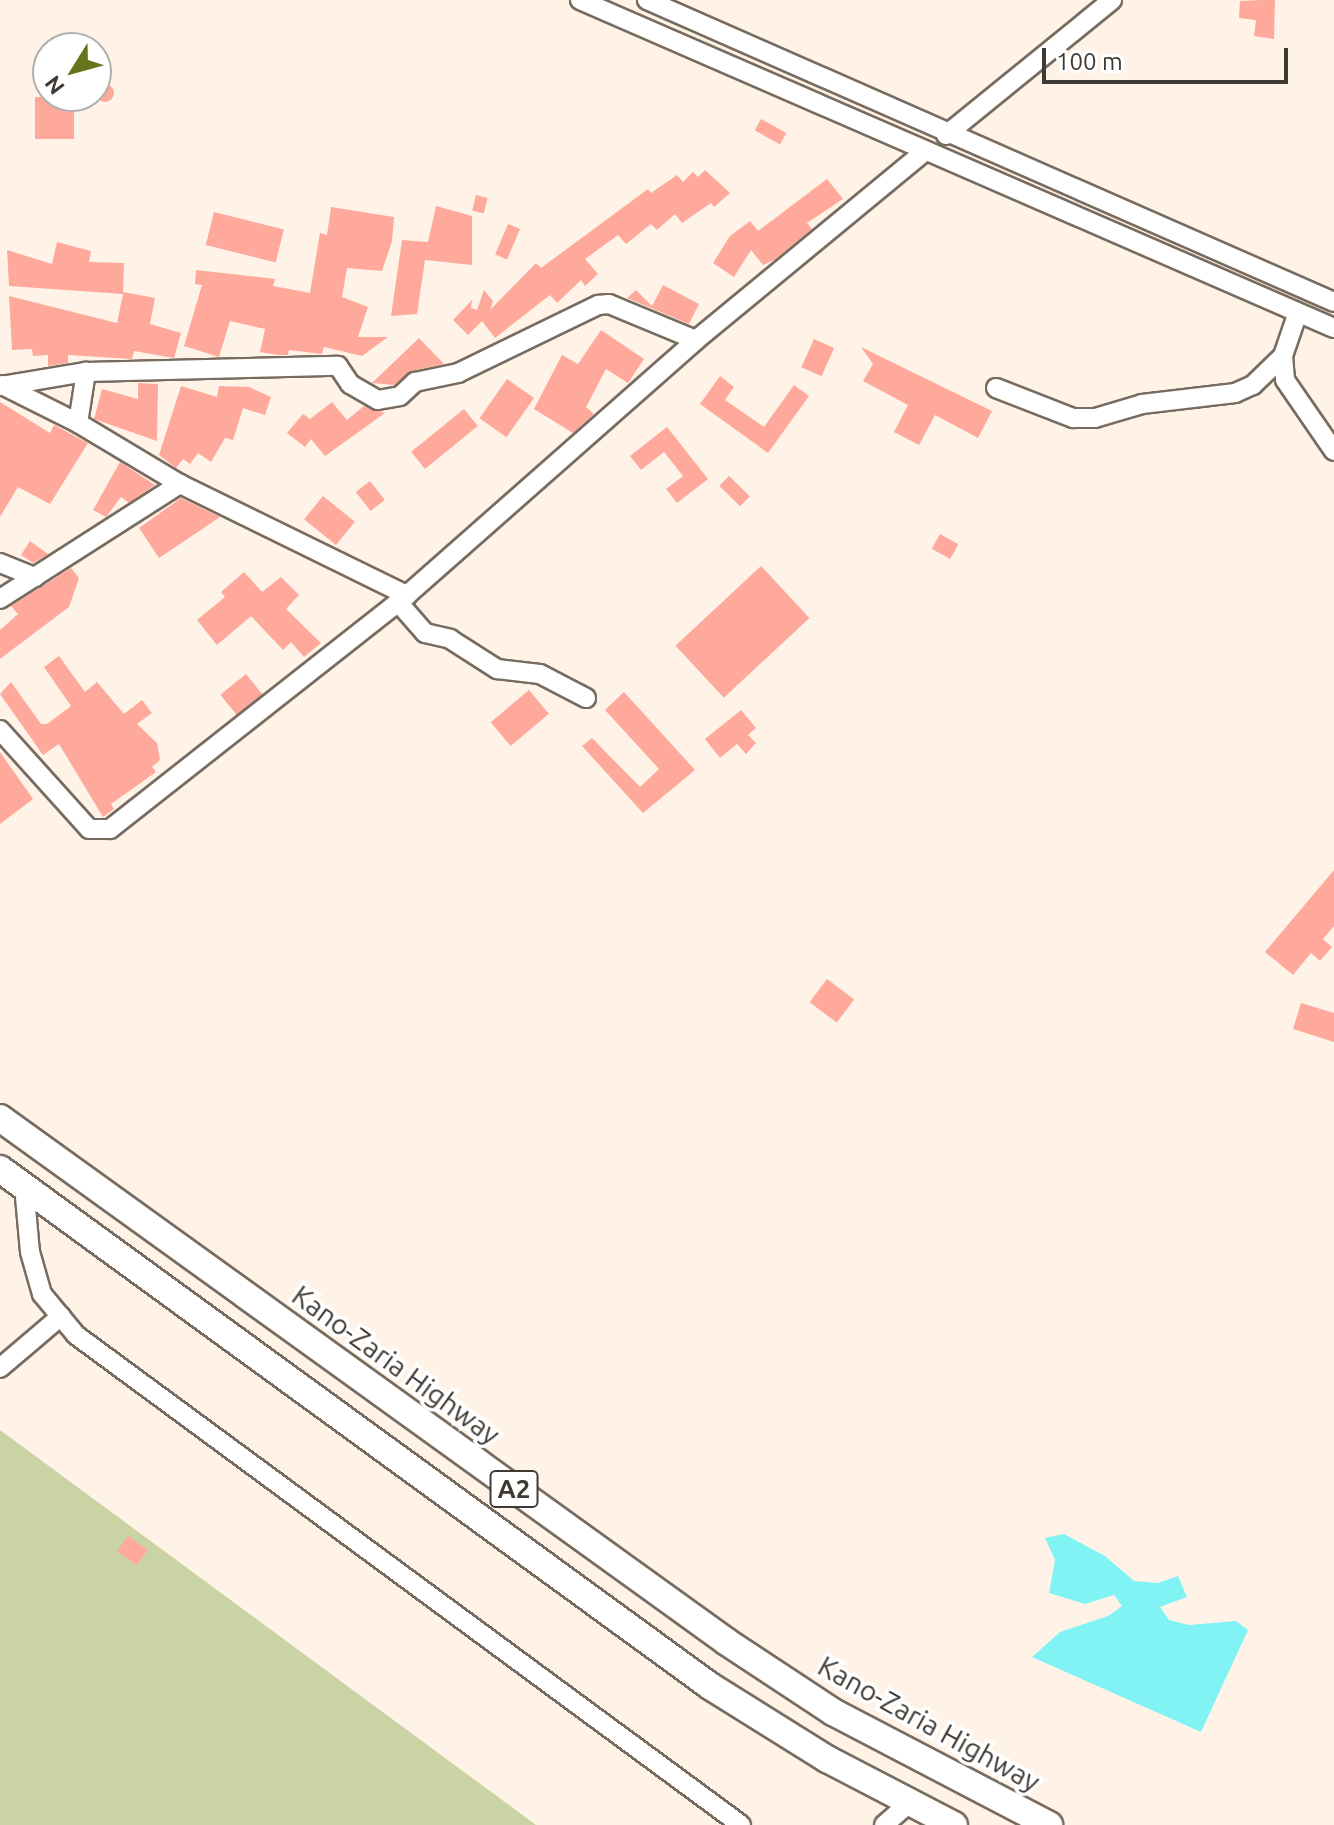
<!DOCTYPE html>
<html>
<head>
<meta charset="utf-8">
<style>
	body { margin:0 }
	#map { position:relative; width:1334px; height:1825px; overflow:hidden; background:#fff3e8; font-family:Ubuntu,sans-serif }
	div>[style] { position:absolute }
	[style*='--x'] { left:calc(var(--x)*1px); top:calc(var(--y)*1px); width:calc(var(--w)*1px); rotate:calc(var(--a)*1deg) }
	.green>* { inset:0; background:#cad3a3 }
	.water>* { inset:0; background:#82f3f4 }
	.building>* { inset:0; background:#fea99c; transform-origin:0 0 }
	.round { border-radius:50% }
	.roads { filter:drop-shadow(2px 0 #786b5f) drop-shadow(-2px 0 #786b5f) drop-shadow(0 2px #786b5f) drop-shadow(0 -2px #786b5f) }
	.minor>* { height:18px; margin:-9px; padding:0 9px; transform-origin:9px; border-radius:9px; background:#fff }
	.highway>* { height:26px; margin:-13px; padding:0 13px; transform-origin:13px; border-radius:13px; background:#fff }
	span { translate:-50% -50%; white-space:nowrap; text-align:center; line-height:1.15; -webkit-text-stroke:7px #fff; paint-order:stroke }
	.shield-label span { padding:2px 6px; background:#fff; border:2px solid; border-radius:6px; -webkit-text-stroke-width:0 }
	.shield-label { font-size:26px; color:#3f3934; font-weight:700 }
	.street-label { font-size:28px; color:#3f3934 }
	.north { position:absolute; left:32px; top:32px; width:80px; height:80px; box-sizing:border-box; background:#fff; border:2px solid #b2b0ae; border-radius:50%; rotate:233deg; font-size:22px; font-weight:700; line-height:32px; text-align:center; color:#3f3934 }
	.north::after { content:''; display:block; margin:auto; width:28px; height:36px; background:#67731d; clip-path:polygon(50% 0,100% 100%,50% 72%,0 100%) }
	.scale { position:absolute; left:1042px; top:48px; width:246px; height:36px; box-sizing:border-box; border:4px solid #3f3934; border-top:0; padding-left:10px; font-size:24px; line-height:28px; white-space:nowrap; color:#3f3934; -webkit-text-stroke:6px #fff; paint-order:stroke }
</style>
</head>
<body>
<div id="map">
	<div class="green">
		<i style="clip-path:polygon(0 1430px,536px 1825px,0 1825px)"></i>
	</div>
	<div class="water">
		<i style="clip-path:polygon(1064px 1534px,1105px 1556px,1134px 1581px,1158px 1583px,1178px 1576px,1187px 1597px,1160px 1607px,1169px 1620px,1189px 1625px,1236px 1621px,1248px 1630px,1201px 1732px,1032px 1657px,1060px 1632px,1108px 1616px,1122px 1606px,1114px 1595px,1085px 1604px,1049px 1593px,1055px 1560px,1045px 1538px)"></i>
	</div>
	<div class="building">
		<i style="clip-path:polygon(1261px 0,1275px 0,1274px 39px,1254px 36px,1256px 20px,1239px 18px,1240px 1px)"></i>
		<i class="round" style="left:96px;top:84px;width:18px;height:18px"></i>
		<i style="left:35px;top:97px;width:39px;height:42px"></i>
		<i style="left:761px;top:119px;width:29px;height:13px;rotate:29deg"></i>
		<i style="clip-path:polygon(705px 170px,730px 193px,714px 207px,711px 203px,682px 223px,675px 214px,657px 230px,651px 224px,626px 244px,618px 235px,585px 259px,598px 274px,585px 286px,581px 280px,557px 303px,550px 295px,495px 338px,482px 321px,468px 335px,453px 320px,472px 300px,471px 308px,477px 310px,484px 290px,493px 301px,490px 310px,536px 263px,541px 268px,648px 189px,651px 193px,677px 175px,683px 182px,693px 172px,698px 177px)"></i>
		<i style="clip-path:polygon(827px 179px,843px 199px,807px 223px,812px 229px,774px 260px,763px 265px,751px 250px,734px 277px,713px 263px,730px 236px,750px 221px,758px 231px)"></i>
		<i style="left:476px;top:195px;width:12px;height:16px;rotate:14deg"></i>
		<i style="clip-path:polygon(436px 206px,472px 216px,472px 265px,425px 260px,417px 314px,391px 316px,402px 240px,428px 242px)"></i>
		<i style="clip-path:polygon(331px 207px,394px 217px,392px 241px,382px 271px,347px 268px,342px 297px,368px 307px,358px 337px,388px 337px,362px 356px,324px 347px,322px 354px,289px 350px,288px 355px,278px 355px,260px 352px,265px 329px,230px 321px,219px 357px,184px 346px,202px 285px,195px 284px,196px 270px,275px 279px,273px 286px,310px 293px,320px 233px,327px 235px)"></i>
		<i style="left:214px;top:212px;width:72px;height:34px;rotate:14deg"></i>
		<i style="left:508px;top:224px;width:13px;height:33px;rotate:23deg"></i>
		<i style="clip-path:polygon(57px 242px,91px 251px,89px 262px,124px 263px,123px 292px,155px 298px,150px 324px,181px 333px,174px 358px,134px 351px,132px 359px,68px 355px,68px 363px,48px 366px,48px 355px,33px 356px,32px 349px,12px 350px,9px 296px,117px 323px,123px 294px,9px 286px,7px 250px,52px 264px)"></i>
		<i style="clip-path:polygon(663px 285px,699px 304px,689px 324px,627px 298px,636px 290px,652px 306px)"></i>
		<i style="clip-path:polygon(601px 330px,644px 359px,628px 383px,606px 369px,586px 407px,594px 414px,573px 433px,534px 409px,562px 355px,578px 364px)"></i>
		<i style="clip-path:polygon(419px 338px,444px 364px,412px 371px,394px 385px,372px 383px)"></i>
		<i style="left:814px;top:339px;width:22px;height:31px;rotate:24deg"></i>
		<i style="clip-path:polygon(861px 347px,992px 411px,978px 438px,935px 415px,919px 445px,894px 432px,908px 405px,863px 381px,873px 364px)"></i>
		<i style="clip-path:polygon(720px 376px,734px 387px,725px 400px,764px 427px,794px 385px,809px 396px,768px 453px,700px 404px)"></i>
		<i style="left:507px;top:379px;width:33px;height:48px;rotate:35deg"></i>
		<i style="clip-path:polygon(138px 383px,158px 384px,157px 441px,94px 419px,102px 389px,138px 399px)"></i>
		<i style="clip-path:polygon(181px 386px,217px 397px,219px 386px,249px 387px,271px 397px,265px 415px,243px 408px,233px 440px,225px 438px,211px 462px,198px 453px,190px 464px,183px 459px,176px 468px,159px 455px)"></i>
		<i style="clip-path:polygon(0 402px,50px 433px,54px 425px,88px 443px,50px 504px,18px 487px,0 517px)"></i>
		<i style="clip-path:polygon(332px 402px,347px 420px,364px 406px,385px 413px,325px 456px,311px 439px,305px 447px,287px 433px,303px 414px,310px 419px)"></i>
		<i style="left:464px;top:409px;width:22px;height:68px;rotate:51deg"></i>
		<i style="clip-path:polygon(667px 427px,708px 479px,677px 503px,666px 489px,683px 476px,664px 452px,641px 470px,630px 456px)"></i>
		<i style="clip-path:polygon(120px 462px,155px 485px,129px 503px,121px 497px,106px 517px,93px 510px)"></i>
		<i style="left:729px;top:476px;width:29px;height:14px;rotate:44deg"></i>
		<i style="left:370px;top:481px;width:24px;height:18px;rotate:52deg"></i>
		<i style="left:323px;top:496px;width:41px;height:30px;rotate:39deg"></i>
		<i style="clip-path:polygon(181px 498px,220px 517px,159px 558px,139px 528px)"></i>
		<i style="left:940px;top:534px;width:21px;height:17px;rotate:29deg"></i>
		<i style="clip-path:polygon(30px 541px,48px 554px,33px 563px,21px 555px)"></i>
		<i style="left:761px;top:566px;width:71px;height:117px;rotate:47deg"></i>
		<i style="clip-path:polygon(71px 568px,79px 578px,69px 607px,0 659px,0 630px,18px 614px,11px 606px)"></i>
		<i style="clip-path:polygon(244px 572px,262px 592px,281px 577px,299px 595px,286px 609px,321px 643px,304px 657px,291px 642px,283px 650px,251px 616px,217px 645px,197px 620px,225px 597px,221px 592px)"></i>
		<i style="clip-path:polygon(59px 656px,85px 692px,97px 682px,124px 714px,142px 700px,152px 713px,137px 724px,157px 743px,160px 760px,152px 767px,156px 772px,111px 804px,114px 809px,103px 817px,59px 744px,43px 755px,0 694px,11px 682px,41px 724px,47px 724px,71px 706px,44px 667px)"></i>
		<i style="left:246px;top:674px;width:26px;height:33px;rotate:51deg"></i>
		<i style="left:529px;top:690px;width:31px;height:50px;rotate:50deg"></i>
		<i style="clip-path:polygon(624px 692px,695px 770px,643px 813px,582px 746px,592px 738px,640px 787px,659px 769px,605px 710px)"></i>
		<i style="clip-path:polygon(741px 710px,756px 728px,748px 735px,756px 743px,746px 754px,737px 744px,720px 758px,705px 739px)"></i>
		<i style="clip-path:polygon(0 752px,33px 799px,0 824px)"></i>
		<i style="clip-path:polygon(1334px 870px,1334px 926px,1323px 939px,1332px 947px,1320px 961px,1311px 953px,1293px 975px,1265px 952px)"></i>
		<i style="left:827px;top:979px;width:34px;height:29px;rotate:37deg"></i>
		<i style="clip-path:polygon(1301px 1003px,1334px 1013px,1334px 1042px,1293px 1029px)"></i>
		<i style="left:128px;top:1536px;width:24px;height:19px;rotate:35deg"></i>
	</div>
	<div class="roads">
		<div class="minor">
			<i style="--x:580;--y:0;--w:822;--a:23.51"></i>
			<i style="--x:647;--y:0;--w:750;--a:23.73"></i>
			<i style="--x:946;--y:135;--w:214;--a:-39.1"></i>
			<i style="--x:1297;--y:315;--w:43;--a:108.9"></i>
			<i style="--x:1283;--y:356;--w:24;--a:85"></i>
			<i style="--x:1285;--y:380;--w:86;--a:55.4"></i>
			<i style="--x:2;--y:385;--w:85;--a:26.6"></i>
			<i style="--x:78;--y:423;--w:119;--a:30.9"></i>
			<i style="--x:180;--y:484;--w:253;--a:26.1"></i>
			<i style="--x:2;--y:386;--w:85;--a:-9.5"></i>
			<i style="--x:86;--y:372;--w:252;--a:-1.4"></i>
			<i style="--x:338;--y:366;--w:22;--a:56"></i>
			<i style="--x:350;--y:384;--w:32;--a:30"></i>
			<i style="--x:378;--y:400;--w:22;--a:-10"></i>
			<i style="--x:400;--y:396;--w:21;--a:-43"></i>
			<i style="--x:415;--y:382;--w:44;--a:-11.8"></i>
			<i style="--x:458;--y:373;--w:156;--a:-25.9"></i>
			<i style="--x:598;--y:305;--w:11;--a:-5"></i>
			<i style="--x:609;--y:304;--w:94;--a:22.5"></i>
			<i style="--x:996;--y:388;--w:83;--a:21.3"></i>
			<i style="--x:1073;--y:418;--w:22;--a:0"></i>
			<i style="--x:1095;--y:418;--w:49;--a:-16.6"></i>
			<i style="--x:1142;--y:404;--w:94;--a:-6.7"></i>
			<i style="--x:1235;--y:393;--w:20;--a:-24"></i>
			<i style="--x:1253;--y:385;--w:42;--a:-44"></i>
			<i style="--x:78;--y:423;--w:52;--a:-81.1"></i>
			<i style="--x:0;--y:563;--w:38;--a:22"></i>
			<i style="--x:0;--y:599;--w:214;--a:-32.6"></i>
			<i style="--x:398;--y:602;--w:41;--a:48.9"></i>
			<i style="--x:425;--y:633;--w:26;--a:13"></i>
			<i style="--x:450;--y:639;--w:56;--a:32.6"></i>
			<i style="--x:497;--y:669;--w:43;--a:6.6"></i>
			<i style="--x:540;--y:674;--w:52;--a:27.6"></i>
			<i style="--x:0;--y:730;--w:133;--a:48"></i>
			<i style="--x:89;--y:829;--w:21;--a:0"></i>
			<i style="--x:110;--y:829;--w:378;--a:-38.2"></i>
			<i style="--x:407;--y:595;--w:385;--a:-41.4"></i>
			<i style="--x:696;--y:340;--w:296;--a:-39.5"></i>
			<i style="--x:24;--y:1186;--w:66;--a:84.8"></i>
			<i style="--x:30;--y:1252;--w:44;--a:74.1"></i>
			<i style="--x:42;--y:1294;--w:53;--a:50.3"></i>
			<i style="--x:76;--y:1335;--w:826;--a:36.38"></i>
			<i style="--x:0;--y:1368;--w:80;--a:-40.4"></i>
			<i style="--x:884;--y:1825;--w:35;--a:-41"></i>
		</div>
		<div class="highway">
			<i style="--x:0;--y:1118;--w:896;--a:35.78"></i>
			<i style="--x:727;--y:1642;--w:127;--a:33.4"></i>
			<i style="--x:833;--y:1712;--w:244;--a:27.6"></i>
			<i style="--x:0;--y:1169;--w:878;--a:36.06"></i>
			<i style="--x:710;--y:1686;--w:138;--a:32"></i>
			<i style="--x:827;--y:1759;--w:143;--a:27.5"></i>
		</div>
	</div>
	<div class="shield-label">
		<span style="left:514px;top:1489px">A2</span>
	</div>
	<div class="street-label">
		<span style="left:396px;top:1365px;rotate:36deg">Kano-Zaria Highway</span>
		<span style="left:929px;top:1724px;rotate:29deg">Kano-Zaria Highway</span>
	</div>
	<div class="north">N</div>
	<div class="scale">100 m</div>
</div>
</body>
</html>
